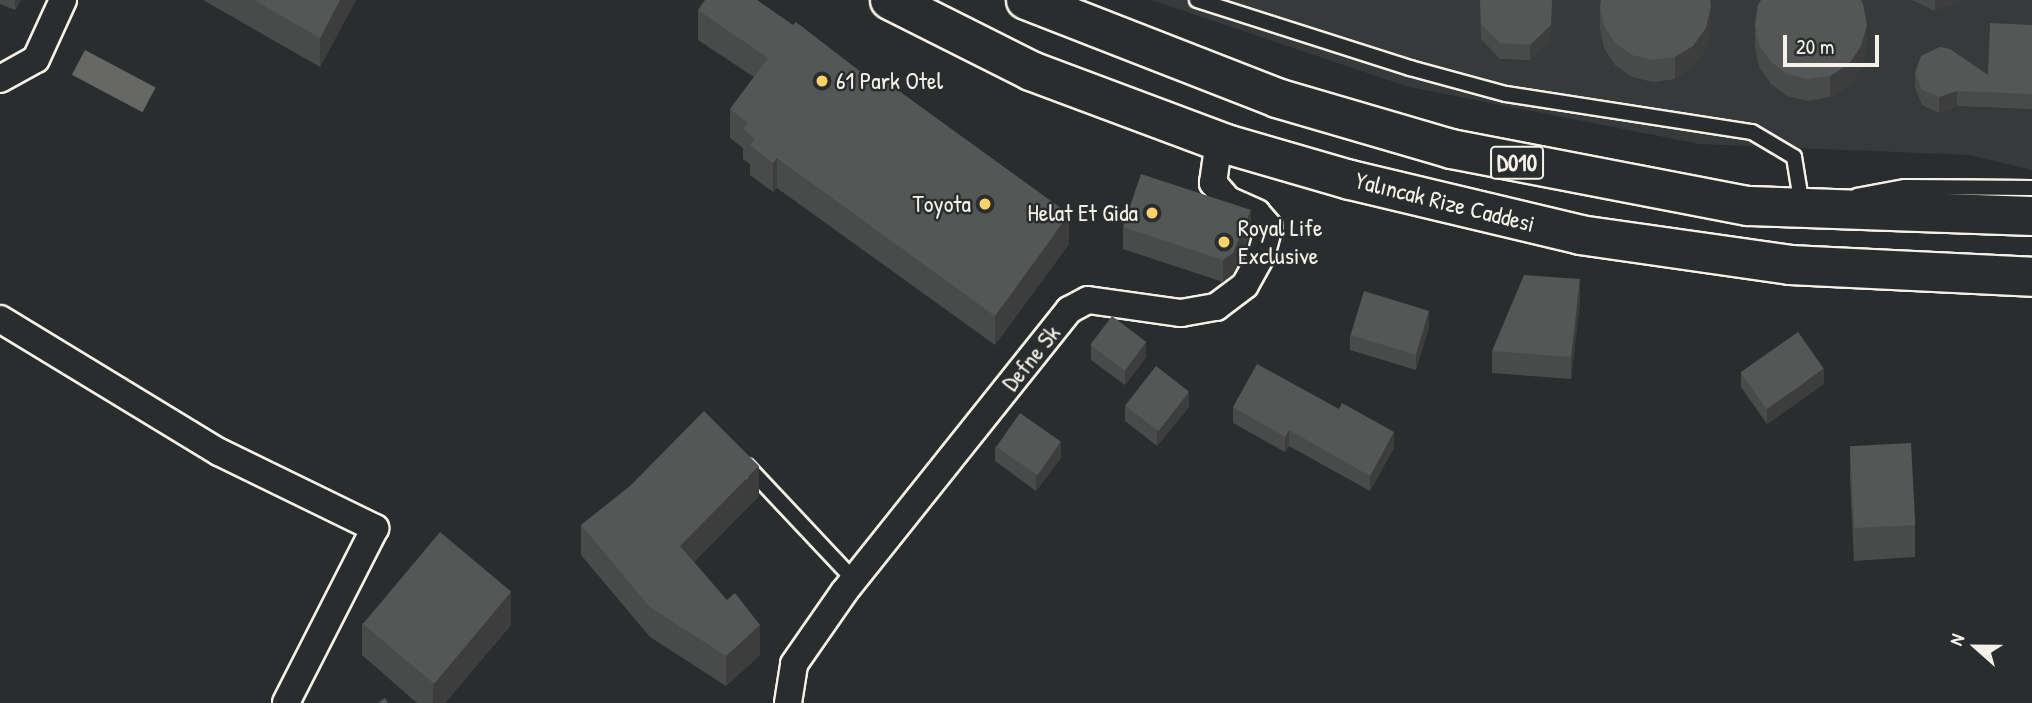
<!DOCTYPE html>
<html>
<head>
<meta charset="utf-8">
<style>
	body { margin:0 }
	#map { position:relative; width:2032px; height:703px; overflow:hidden; background:#2a2d2e; font-family:"Patrick Hand",sans-serif }
	div>[style] { position:absolute }
	[style*='--x'] { left:calc(var(--x)*1px); top:calc(var(--y)*1px); width:calc(var(--w)*1px); rotate:calc(var(--a)*1deg) }
	.built>* { inset:0; background:#373a3a }
	.water>* { inset:0; background:#676866; transform-origin:0 0 }
	.roads { filter:drop-shadow(2px 0 #f4f1e8) drop-shadow(-2px 0 #f4f1e8) drop-shadow(0 2px #f4f1e8) drop-shadow(0 -2px #f4f1e8) }
	.lane>* { height:14px; margin:-7px; padding:0 7px; transform-origin:7px; border-radius:7px; background:#2a2d2e }
	.street>* { height:26px; margin:-13px; padding:0 13px; transform-origin:13px; border-radius:13px; background:#2a2d2e }
	.highway>* { height:38px; margin:-19px; padding:0 19px; transform-origin:19px; border-radius:19px; background:#2a2d2e }
	.wall>* { inset:0; background:#494b4a }
	.shaded-wall>* { inset:0; background:#3c3d3c }
	.building>* { inset:0; background:#555756; transform-origin:0 0 }
	.dots>* { width:19px; height:19px; translate:-50% -50%; box-sizing:border-box; border:4px solid #2a2d2e; border-radius:50% }
	span { translate:-50% -50%; white-space:nowrap; text-align:center; line-height:1.15; -webkit-text-stroke:5px #2a2d2e; paint-order:stroke }
	.shield-label span { padding:2px 5px; background:#2a2d2e; border:2px solid; border-radius:5px; -webkit-text-stroke-width:0 }
	.shield-label { font-size:23px; color:#f4f1e8; font-weight:700 }
	.poi-label { font-size:24px; color:#f4f1e8 }
	.left { translate:0 -50%; text-align:left }
	.right { translate:-100% -50%; text-align:right }
	.street-label { font-size:24px; color:#f4f1e8 }
	.north { position:absolute; left:1941px; top:612px; width:70px; height:70px; -webkit-text-stroke:5px #2a2d2e; paint-order:stroke; rotate:291deg; font-size:19px; font-weight:700; line-height:28px; text-align:center; color:#f4f1e8 }
	.north::after { content:''; display:block; margin:auto; width:24px; height:32px; background:#f4f1e8; clip-path:polygon(50% 0,100% 100%,50% 72%,0 100%) }
	.scale { position:absolute; left:1783px; top:35px; width:96px; height:32px; box-sizing:border-box; border:4px solid #f4f1e8; border-top:0; padding-left:9px; font-size:21px; line-height:24px; white-space:nowrap; color:#f4f1e8; -webkit-text-stroke:5px #2a2d2e; paint-order:stroke }
</style>
</head>
<body>
<div id="map">
	<div class="built">
		<i style="clip-path:polygon(1151px 0,2032px 0,2032px 170px,1970px 155px,1699px 144px,1409px 87px)"></i>
	</div>
	<div class="water">
		<i style="left:85px;top:50px;width:80px;height:28px;rotate:28deg"></i>
	</div>
	<div class="roads">
		<div class="lane">
			<i style="--x:1197;--y:0;--w:224;--a:17.7"></i>
			<i style="--x:1410;--y:68;--w:99;--a:15.2"></i>
			<i style="--x:1506;--y:94;--w:249;--a:8.8"></i>
			<i style="--x:1752;--y:132;--w:49;--a:30.8"></i>
			<i style="--x:1794;--y:157;--w:50;--a:80.7"></i>
			<i style="--x:1857;--y:196;--w:49;--a:-10.6"></i>
			<i style="--x:1905;--y:187;--w:127;--a:0.5"></i>
			<i style="--x:747;--y:466;--w:156;--a:46.8"></i>
		</div>
		<div class="street">
			<i style="--x:0;--y:79;--w:41;--a:-29.1"></i>
			<i style="--x:36;--y:59;--w:65;--a:-65.4"></i>
			<i style="--x:0;--y:319;--w:256;--a:31.3"></i>
			<i style="--x:219;--y:452;--w:174;--a:26"></i>
			<i style="--x:375;--y:528;--w:196;--a:117"></i>
			<i style="--x:788;--y:703;--w:39;--a:-81"></i>
			<i style="--x:794;--y:664;--w:88;--a:-55.2"></i>
			<i style="--x:844;--y:592;--w:361;--a:-51.4"></i>
			<i style="--x:1069;--y:310;--w:21;--a:-28"></i>
			<i style="--x:1088;--y:300;--w:94;--a:8"></i>
			<i style="--x:1181;--y:313;--w:36;--a:-10"></i>
			<i style="--x:1216;--y:307;--w:36;--a:-37"></i>
			<i style="--x:1245;--y:285;--w:33;--a:-61"></i>
			<i style="--x:1261;--y:256;--w:30;--a:-75"></i>
			<i style="--x:1269;--y:227;--w:18;--a:-131"></i>
			<i style="--x:1257;--y:213;--w:32;--a:-156"></i>
			<i style="--x:1228;--y:200;--w:23;--a:-131"></i>
			<i style="--x:1213;--y:183;--w:42;--a:-81.9"></i>
		</div>
		<div class="highway">
			<i style="--x:890;--y:0;--w:158;--a:26.7"></i>
			<i style="--x:1031;--y:71;--w:208;--a:20.5"></i>
			<i style="--x:1226;--y:144;--w:129;--a:16.2"></i>
			<i style="--x:1350;--y:180;--w:236;--a:13.4"></i>
			<i style="--x:1580;--y:235;--w:212;--a:8.1"></i>
			<i style="--x:1790;--y:265;--w:242;--a:2.8"></i>
			<i style="--x:1026;--y:0;--w:269;--a:21.3"></i>
			<i style="--x:1277;--y:98;--w:181;--a:16.3"></i>
			<i style="--x:1451;--y:149;--w:302;--a:10.9"></i>
			<i style="--x:1748;--y:206;--w:284;--a:2"></i>
		</div>
	</div>
	<div class="wall">
		<i style="clip-path:polygon(0 0,21px 0,15px 10px,0 4px)"></i>
		<i style="clip-path:polygon(203px 0,356px 0,320px 67px)"></i>
		<i style="clip-path:polygon(1480px 0,1551px 40px,1530px 60px,1500px 59px,1481px 39px)"></i>
		<i style="clip-path:polygon(1912px 0,1963px 0,1935px 11px)"></i>
		<i style="clip-path:polygon(1600px 6px,1711px 28px,1706px 49px,1693px 67px,1675px 79px,1653px 82px,1632px 77px,1615px 65px,1604px 48px,1600px 28px)"></i>
		<i style="clip-path:polygon(698px 10px,1069px 244px,995px 345px,777px 188px,773px 192px,750px 175px,750px 164px,743px 159px,743px 148px,730px 138px,730px 109px,754px 77px,698px 40px)"></i>
		<i style="clip-path:polygon(1755px 25px,1867px 47px,1861px 68px,1849px 86px,1830px 97px,1808px 101px,1787px 96px,1771px 84px,1759px 67px,1755px 47px)"></i>
		<i style="clip-path:polygon(2032px 25px,2032px 109px,1957px 106px,1939px 113px,1922px 105px,1915px 88px,1915px 73px,1988px 75px)"></i>
		<i style="clip-path:polygon(1123px 227px,1251px 232px,1233px 274px,1223px 282px,1123px 249px)"></i>
		<i style="clip-path:polygon(1580px 301px,1571px 379px,1492px 373px,1492px 351px)"></i>
		<i style="clip-path:polygon(1429px 327px,1416px 370px,1350px 350px,1350px 335px)"></i>
		<i style="clip-path:polygon(1091px 345px,1146px 357px,1125px 385px,1091px 360px)"></i>
		<i style="clip-path:polygon(1741px 372px,1824px 384px,1767px 424px,1741px 387px)"></i>
		<i style="clip-path:polygon(1125px 405px,1189px 407px,1157px 446px,1125px 421px)"></i>
		<i style="clip-path:polygon(1233px 407px,1394px 448px,1370px 491px,1289px 446px,1285px 452px,1233px 423px)"></i>
		<i style="clip-path:polygon(995px 446px,1061px 458px,1036px 491px,995px 461px)"></i>
		<i style="clip-path:polygon(1850px 447px,1915px 525px,1915px 557px,1854px 561px,1850px 479px)"></i>
		<i style="clip-path:polygon(759px 496px,694px 562px,760px 655px,726px 686px,650px 637px,581px 555px,581px 525px)"></i>
		<i style="clip-path:polygon(362px 623px,511px 625px,445px 703px,417px 703px,362px 655px)"></i>
	</div>
	<div class="shaded-wall">
		<i style="clip-path:polygon(15px 0,21px 0,15px 10px)"></i>
		<i style="clip-path:polygon(340px 0,356px 0,320px 67px,320px 38px)"></i>
		<i style="clip-path:polygon(1553px 0,1551px 40px,1530px 60px,1530px 45px)"></i>
		<i style="clip-path:polygon(1935px 0,1963px 0,1935px 11px)"></i>
		<i style="clip-path:polygon(1711px 6px,1711px 28px,1706px 49px,1693px 67px,1675px 79px,1675px 57px)"></i>
		<i style="clip-path:polygon(1867px 25px,1867px 47px,1861px 68px,1849px 86px,1830px 97px,1830px 76px)"></i>
		<i style="clip-path:polygon(1957px 91px,1957px 106px,1939px 113px,1939px 97px)"></i>
		<i style="clip-path:polygon(777px 158px,777px 188px,773px 192px,773px 163px)"></i>
		<i style="clip-path:polygon(1251px 210px,1251px 232px,1233px 274px,1223px 282px,1223px 260px)"></i>
		<i style="clip-path:polygon(1069px 214px,1069px 244px,995px 345px,995px 316px)"></i>
		<i style="clip-path:polygon(1580px 279px,1580px 301px,1571px 379px,1571px 357px)"></i>
		<i style="clip-path:polygon(1429px 311px,1429px 327px,1416px 370px,1416px 355px)"></i>
		<i style="clip-path:polygon(1146px 342px,1146px 357px,1125px 385px,1125px 370px)"></i>
		<i style="clip-path:polygon(1824px 369px,1824px 384px,1767px 424px,1767px 409px)"></i>
		<i style="clip-path:polygon(1189px 392px,1189px 407px,1157px 446px,1157px 431px)"></i>
		<i style="clip-path:polygon(1289px 430px,1289px 446px,1285px 452px,1285px 437px)"></i>
		<i style="clip-path:polygon(1394px 432px,1394px 448px,1370px 491px,1370px 476px)"></i>
		<i style="clip-path:polygon(1061px 442px,1061px 458px,1036px 491px,1036px 476px)"></i>
		<i style="clip-path:polygon(759px 466px,759px 496px,680px 576px,680px 546px)"></i>
		<i style="clip-path:polygon(511px 592px,511px 625px,445px 703px,433px 703px,433px 684px)"></i>
		<i style="clip-path:polygon(760px 625px,760px 655px,726px 686px,726px 656px)"></i>
	</div>
	<div class="building">
		<i style="clip-path:polygon(254px 0,340px 0,320px 38px)"></i>
		<i style="clip-path:polygon(705px 0,757px 0,793px 25px,796px 22px,883px 89px,888px 83px,1069px 214px,995px 316px,777px 158px,773px 163px,750px 145px,755px 139px,743px 129px,748px 123px,730px 109px,768px 58px,698px 10px)"></i>
		<i style="clip-path:polygon(1480px 0,1552px 0,1551px 25px,1530px 45px,1500px 43px,1481px 24px)"></i>
		<i style="clip-path:polygon(1601px 0,1710px 0,1711px 6px,1706px 28px,1693px 46px,1675px 57px,1653px 60px,1632px 55px,1615px 43px,1604px 26px,1600px 6px)"></i>
		<i style="clip-path:polygon(1761px 0,1861px 0,1863px 4px,1867px 25px,1861px 46px,1849px 64px,1830px 76px,1808px 79px,1787px 74px,1771px 62px,1759px 45px,1755px 25px,1758px 5px)"></i>
		<i style="clip-path:polygon(1990px 23px,2032px 25px,2032px 94px,1957px 91px,1939px 97px,1922px 90px,1915px 73px,1921px 56px,1940px 47px,1950px 49px,1988px 75px)"></i>
		<i style="clip-path:polygon(1141px 174px,1251px 210px,1233px 253px,1223px 260px,1123px 227px)"></i>
		<i style="clip-path:polygon(1524px 275px,1580px 279px,1571px 357px,1492px 351px)"></i>
		<i style="left:1364px;top:291px;width:68px;height:46px;rotate:17deg"></i>
		<i style="left:1112px;top:316px;width:43px;height:36px;rotate:37deg"></i>
		<i style="left:1798px;top:332px;width:45px;height:70px;rotate:55deg"></i>
		<i style="clip-path:polygon(1257px 364px,1339px 409px,1342px 403px,1394px 432px,1370px 476px,1289px 430px,1285px 437px,1233px 407px)"></i>
		<i style="left:1156px;top:366px;width:42px;height:50px;rotate:38deg"></i>
		<i style="clip-path:polygon(704px 411px,759px 466px,680px 546px,727px 600px,735px 593px,760px 625px,726px 656px,650px 607px,581px 525px,630px 486px)"></i>
		<i style="left:1020px;top:413px;width:50px;height:41px;rotate:35deg"></i>
		<i style="left:1911px;top:443px;width:82px;height:61px;rotate:87deg"></i>
		<i style="left:440px;top:532px;width:93px;height:120px;rotate:40deg"></i>
		<i style="clip-path:polygon(385px 698px,388px 703px,378px 703px)"></i>
	</div>
	<div class="dots">
		<i style="left:822px;top:81px;background:#ffd166"></i>
		<i style="left:985px;top:204px;background:#ffd166"></i>
		<i style="left:1152px;top:213px;background:#ffd166"></i>
		<i style="left:1224px;top:242px;background:#ffd166"></i>
	</div>
	<div class="shield-label">
		<span style="left:1517px;top:163px">D010</span>
	</div>
	<div class="poi-label">
		<span class="left" style="left:836px;top:81px">61 Park Otel</span>
		<span class="right" style="left:971px;top:204px">Toyota</span>
		<span class="right" style="left:1138px;top:213px">Helat Et Gida</span>
		<span class="left" style="left:1238px;top:242px">Royal Life<br>Exclusive</span>
	</div>
	<div class="street-label">
		<span style="left:1445px;top:202px;rotate:14deg">Yalıncak Rize Caddesi</span>
		<span style="left:1031px;top:358px;rotate:-51deg">Defne Sk</span>
	</div>
	<div class="north">N</div>
	<div class="scale">20 m</div>
</div>
</body>
</html>
